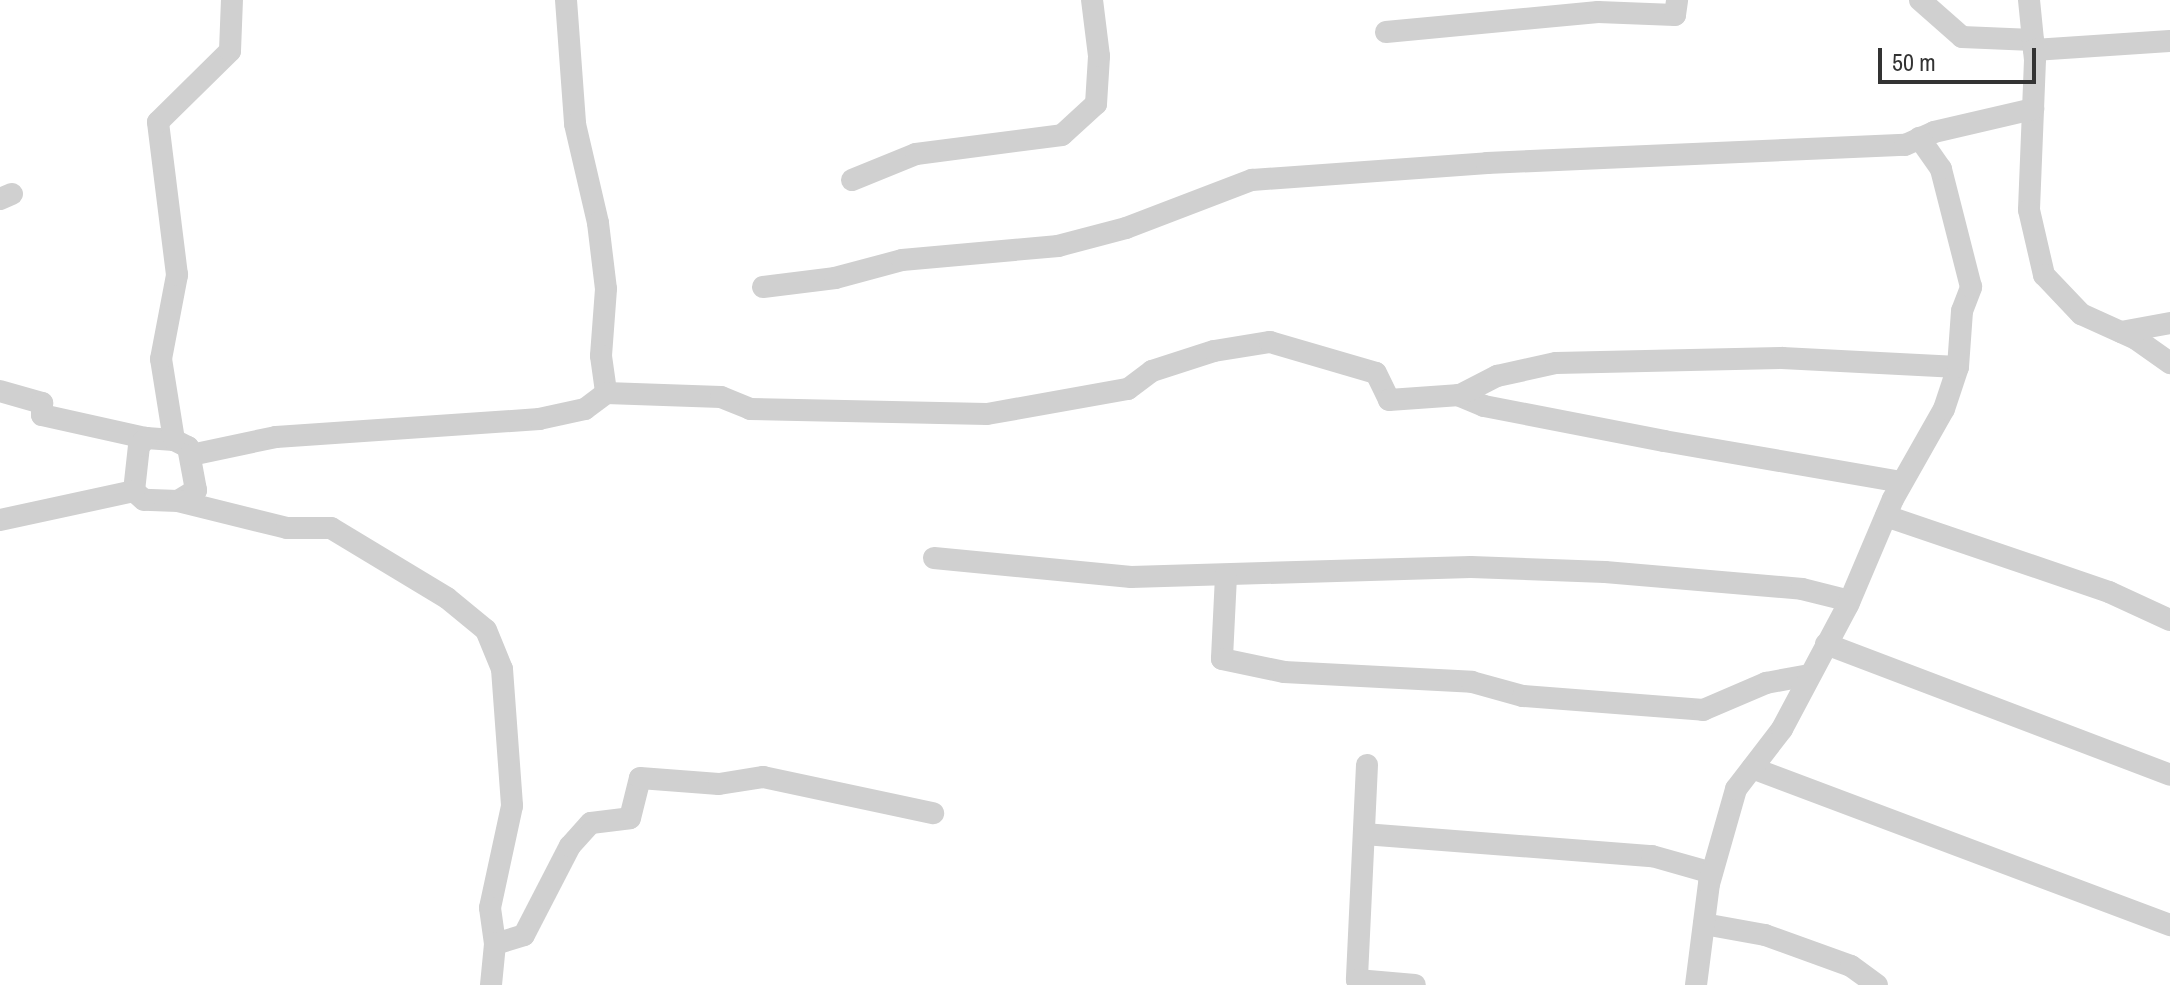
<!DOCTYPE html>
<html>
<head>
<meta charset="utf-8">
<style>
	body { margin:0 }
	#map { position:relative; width:2170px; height:985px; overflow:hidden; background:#fff; font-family:"Archivo Narrow",sans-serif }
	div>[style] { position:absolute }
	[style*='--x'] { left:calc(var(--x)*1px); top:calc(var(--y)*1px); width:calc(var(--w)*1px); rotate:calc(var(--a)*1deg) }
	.minor>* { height:22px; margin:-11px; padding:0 11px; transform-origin:11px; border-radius:11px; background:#d0d0d0 }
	span { translate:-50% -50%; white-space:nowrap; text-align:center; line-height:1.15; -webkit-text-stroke:8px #fff; paint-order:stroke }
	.scale { position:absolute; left:1878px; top:48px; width:158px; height:36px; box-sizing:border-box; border:4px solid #333; border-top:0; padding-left:10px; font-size:24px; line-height:28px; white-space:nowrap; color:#333; -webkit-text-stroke:6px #fff; paint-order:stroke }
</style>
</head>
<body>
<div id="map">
	<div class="minor">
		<i style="--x:566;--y:0;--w:124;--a:85.8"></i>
		<i style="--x:575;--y:124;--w:102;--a:76.9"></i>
		<i style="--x:598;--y:223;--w:66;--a:83.1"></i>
		<i style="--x:606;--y:289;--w:67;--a:94.3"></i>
		<i style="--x:601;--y:356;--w:37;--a:82"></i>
		<i style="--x:1920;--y:0;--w:56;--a:41.4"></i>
		<i style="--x:1962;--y:37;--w:71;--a:2.4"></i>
		<i style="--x:2029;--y:0;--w:60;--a:84.3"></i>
		<i style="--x:2035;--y:60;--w:150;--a:92.3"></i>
		<i style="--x:2029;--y:210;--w:67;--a:77"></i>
		<i style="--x:2044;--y:275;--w:54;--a:46.5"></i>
		<i style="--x:2081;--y:314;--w:60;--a:24.4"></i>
		<i style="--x:2136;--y:339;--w:42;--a:35.2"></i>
		<i style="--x:1386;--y:32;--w:213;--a:-5.4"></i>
		<i style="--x:1598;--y:12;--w:77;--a:2.2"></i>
		<i style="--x:1675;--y:15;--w:15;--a:-82"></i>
		<i style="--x:2034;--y:50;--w:136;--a:-3.8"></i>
		<i style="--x:852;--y:180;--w:69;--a:-22.1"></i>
		<i style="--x:916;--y:154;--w:147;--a:-7.4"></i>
		<i style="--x:1062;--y:135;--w:46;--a:-42.4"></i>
		<i style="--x:1096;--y:104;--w:48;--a:-86.4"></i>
		<i style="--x:1099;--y:56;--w:56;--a:-97.1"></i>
		<i style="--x:0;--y:199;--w:13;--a:-23"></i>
		<i style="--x:763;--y:287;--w:73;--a:-7.1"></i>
		<i style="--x:835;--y:278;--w:69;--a:-15"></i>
		<i style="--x:902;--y:260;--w:157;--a:-5.1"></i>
		<i style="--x:1058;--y:246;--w:70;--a:-14.8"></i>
		<i style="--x:1126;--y:228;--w:135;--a:-20.9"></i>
		<i style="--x:1252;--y:180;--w:236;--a:-4.1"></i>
		<i style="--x:1487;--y:163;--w:418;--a:-2.5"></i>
		<i style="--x:1905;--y:145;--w:32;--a:-24"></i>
		<i style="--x:1934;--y:132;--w:102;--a:-13.1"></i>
		<i style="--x:2121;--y:332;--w:50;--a:-10.4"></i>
		<i style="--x:0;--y:391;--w:44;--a:15.9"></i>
		<i style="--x:42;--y:403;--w:12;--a:90"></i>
		<i style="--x:42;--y:415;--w:107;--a:12.5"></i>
		<i style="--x:1458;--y:395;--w:28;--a:23"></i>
		<i style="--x:1484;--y:406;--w:183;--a:11"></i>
		<i style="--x:1664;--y:441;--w:241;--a:9.8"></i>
		<i style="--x:146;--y:438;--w:28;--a:4"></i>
		<i style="--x:174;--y:440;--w:16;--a:27"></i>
		<i style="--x:188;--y:447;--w:44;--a:79.5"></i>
		<i style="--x:196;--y:490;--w:21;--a:149"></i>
		<i style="--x:178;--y:501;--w:34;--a:-178"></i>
		<i style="--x:144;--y:500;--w:13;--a:-138"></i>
		<i style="--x:134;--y:491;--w:45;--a:-83.7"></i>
		<i style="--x:139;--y:446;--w:11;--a:-49"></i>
		<i style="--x:174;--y:440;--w:82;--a:-99.1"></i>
		<i style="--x:161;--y:359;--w:86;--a:-79.2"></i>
		<i style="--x:177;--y:275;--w:154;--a:-97.1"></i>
		<i style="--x:158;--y:122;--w:101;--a:-44.6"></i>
		<i style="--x:230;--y:51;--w:51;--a:-87.8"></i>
		<i style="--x:191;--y:455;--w:87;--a:-12"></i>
		<i style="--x:276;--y:437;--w:264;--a:-3.9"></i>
		<i style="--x:539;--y:419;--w:47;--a:-12.3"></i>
		<i style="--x:585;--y:409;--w:26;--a:-37"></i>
		<i style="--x:606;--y:393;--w:115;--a:2"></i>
		<i style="--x:721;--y:397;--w:31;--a:22"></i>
		<i style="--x:750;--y:409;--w:237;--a:1.2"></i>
		<i style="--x:987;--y:414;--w:143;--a:-10.1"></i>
		<i style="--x:1128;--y:389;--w:30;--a:-37"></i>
		<i style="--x:1152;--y:371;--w:65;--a:-17.9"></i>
		<i style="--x:1214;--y:351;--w:57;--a:-9.1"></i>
		<i style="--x:1270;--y:342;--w:110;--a:16.3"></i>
		<i style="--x:1376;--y:373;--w:30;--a:64"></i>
		<i style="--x:1389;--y:400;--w:71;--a:-4"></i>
		<i style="--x:1460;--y:395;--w:42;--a:-27.2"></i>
		<i style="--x:1497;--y:376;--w:60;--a:-12.4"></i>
		<i style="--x:1556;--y:363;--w:226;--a:-1.3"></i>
		<i style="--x:1782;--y:358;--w:176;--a:2.9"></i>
		<i style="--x:178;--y:501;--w:112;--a:13.9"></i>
		<i style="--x:287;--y:528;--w:44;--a:0"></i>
		<i style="--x:331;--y:528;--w:135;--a:31.1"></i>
		<i style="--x:447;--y:598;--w:50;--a:39.4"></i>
		<i style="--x:486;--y:630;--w:42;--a:67.7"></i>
		<i style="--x:502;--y:669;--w:137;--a:85.8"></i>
		<i style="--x:512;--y:806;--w:104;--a:102.2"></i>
		<i style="--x:490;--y:908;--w:36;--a:82"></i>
		<i style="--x:495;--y:944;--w:41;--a:95.6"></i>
		<i style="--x:1886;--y:516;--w:236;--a:18.8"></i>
		<i style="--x:2109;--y:592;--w:67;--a:24.7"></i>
		<i style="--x:0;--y:520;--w:137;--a:-12.2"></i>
		<i style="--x:934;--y:558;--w:198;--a:5.5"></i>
		<i style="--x:1131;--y:577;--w:340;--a:-1.7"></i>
		<i style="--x:1471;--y:567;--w:134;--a:2.1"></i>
		<i style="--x:1605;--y:572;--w:198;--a:4.9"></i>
		<i style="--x:1802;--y:589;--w:49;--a:14"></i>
		<i style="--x:1226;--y:576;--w:83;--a:92.8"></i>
		<i style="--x:1222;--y:659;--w:63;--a:11.8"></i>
		<i style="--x:1284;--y:672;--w:188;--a:3"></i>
		<i style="--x:1472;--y:682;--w:53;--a:15.4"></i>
		<i style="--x:1523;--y:696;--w:181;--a:4.4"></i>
		<i style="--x:1703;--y:710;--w:69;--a:-23.2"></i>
		<i style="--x:1766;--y:683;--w:44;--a:-10.5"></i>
		<i style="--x:1826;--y:644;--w:368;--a:20.8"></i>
		<i style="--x:1367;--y:765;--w:215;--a:92.7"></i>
		<i style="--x:1357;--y:980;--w:58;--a:4.9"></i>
		<i style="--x:1752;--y:768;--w:447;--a:20.6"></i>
		<i style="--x:1364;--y:834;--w:289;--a:4.4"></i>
		<i style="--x:1652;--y:856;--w:62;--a:15.8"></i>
		<i style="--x:1704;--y:924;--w:62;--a:10.2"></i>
		<i style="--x:1765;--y:935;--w:91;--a:19.8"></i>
		<i style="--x:1851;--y:966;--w:32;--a:36"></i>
		<i style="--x:495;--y:944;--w:30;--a:-17"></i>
		<i style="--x:524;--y:935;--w:100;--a:-62.7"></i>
		<i style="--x:570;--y:846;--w:31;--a:-48"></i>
		<i style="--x:591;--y:823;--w:39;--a:-7"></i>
		<i style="--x:630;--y:818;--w:41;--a:-76"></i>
		<i style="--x:640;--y:778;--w:79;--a:4.3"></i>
		<i style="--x:719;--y:784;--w:45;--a:-9"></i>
		<i style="--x:763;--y:777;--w:174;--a:12"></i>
		<i style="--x:1696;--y:985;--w:102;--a:-82.7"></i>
		<i style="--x:1709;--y:884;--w:99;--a:-74.1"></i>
		<i style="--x:1736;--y:789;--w:76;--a:-52.5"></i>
		<i style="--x:1782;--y:729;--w:140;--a:-62"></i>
		<i style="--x:1848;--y:605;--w:115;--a:-67"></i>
		<i style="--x:1893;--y:499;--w:103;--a:-60.5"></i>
		<i style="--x:1944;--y:409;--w:44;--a:-71.6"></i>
		<i style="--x:1958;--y:367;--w:56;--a:-85.9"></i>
		<i style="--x:1962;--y:311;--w:26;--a:-69"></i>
		<i style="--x:1971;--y:287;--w:122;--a:-104.3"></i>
		<i style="--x:1941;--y:169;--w:38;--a:-125"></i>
	</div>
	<div class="scale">50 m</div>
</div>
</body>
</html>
